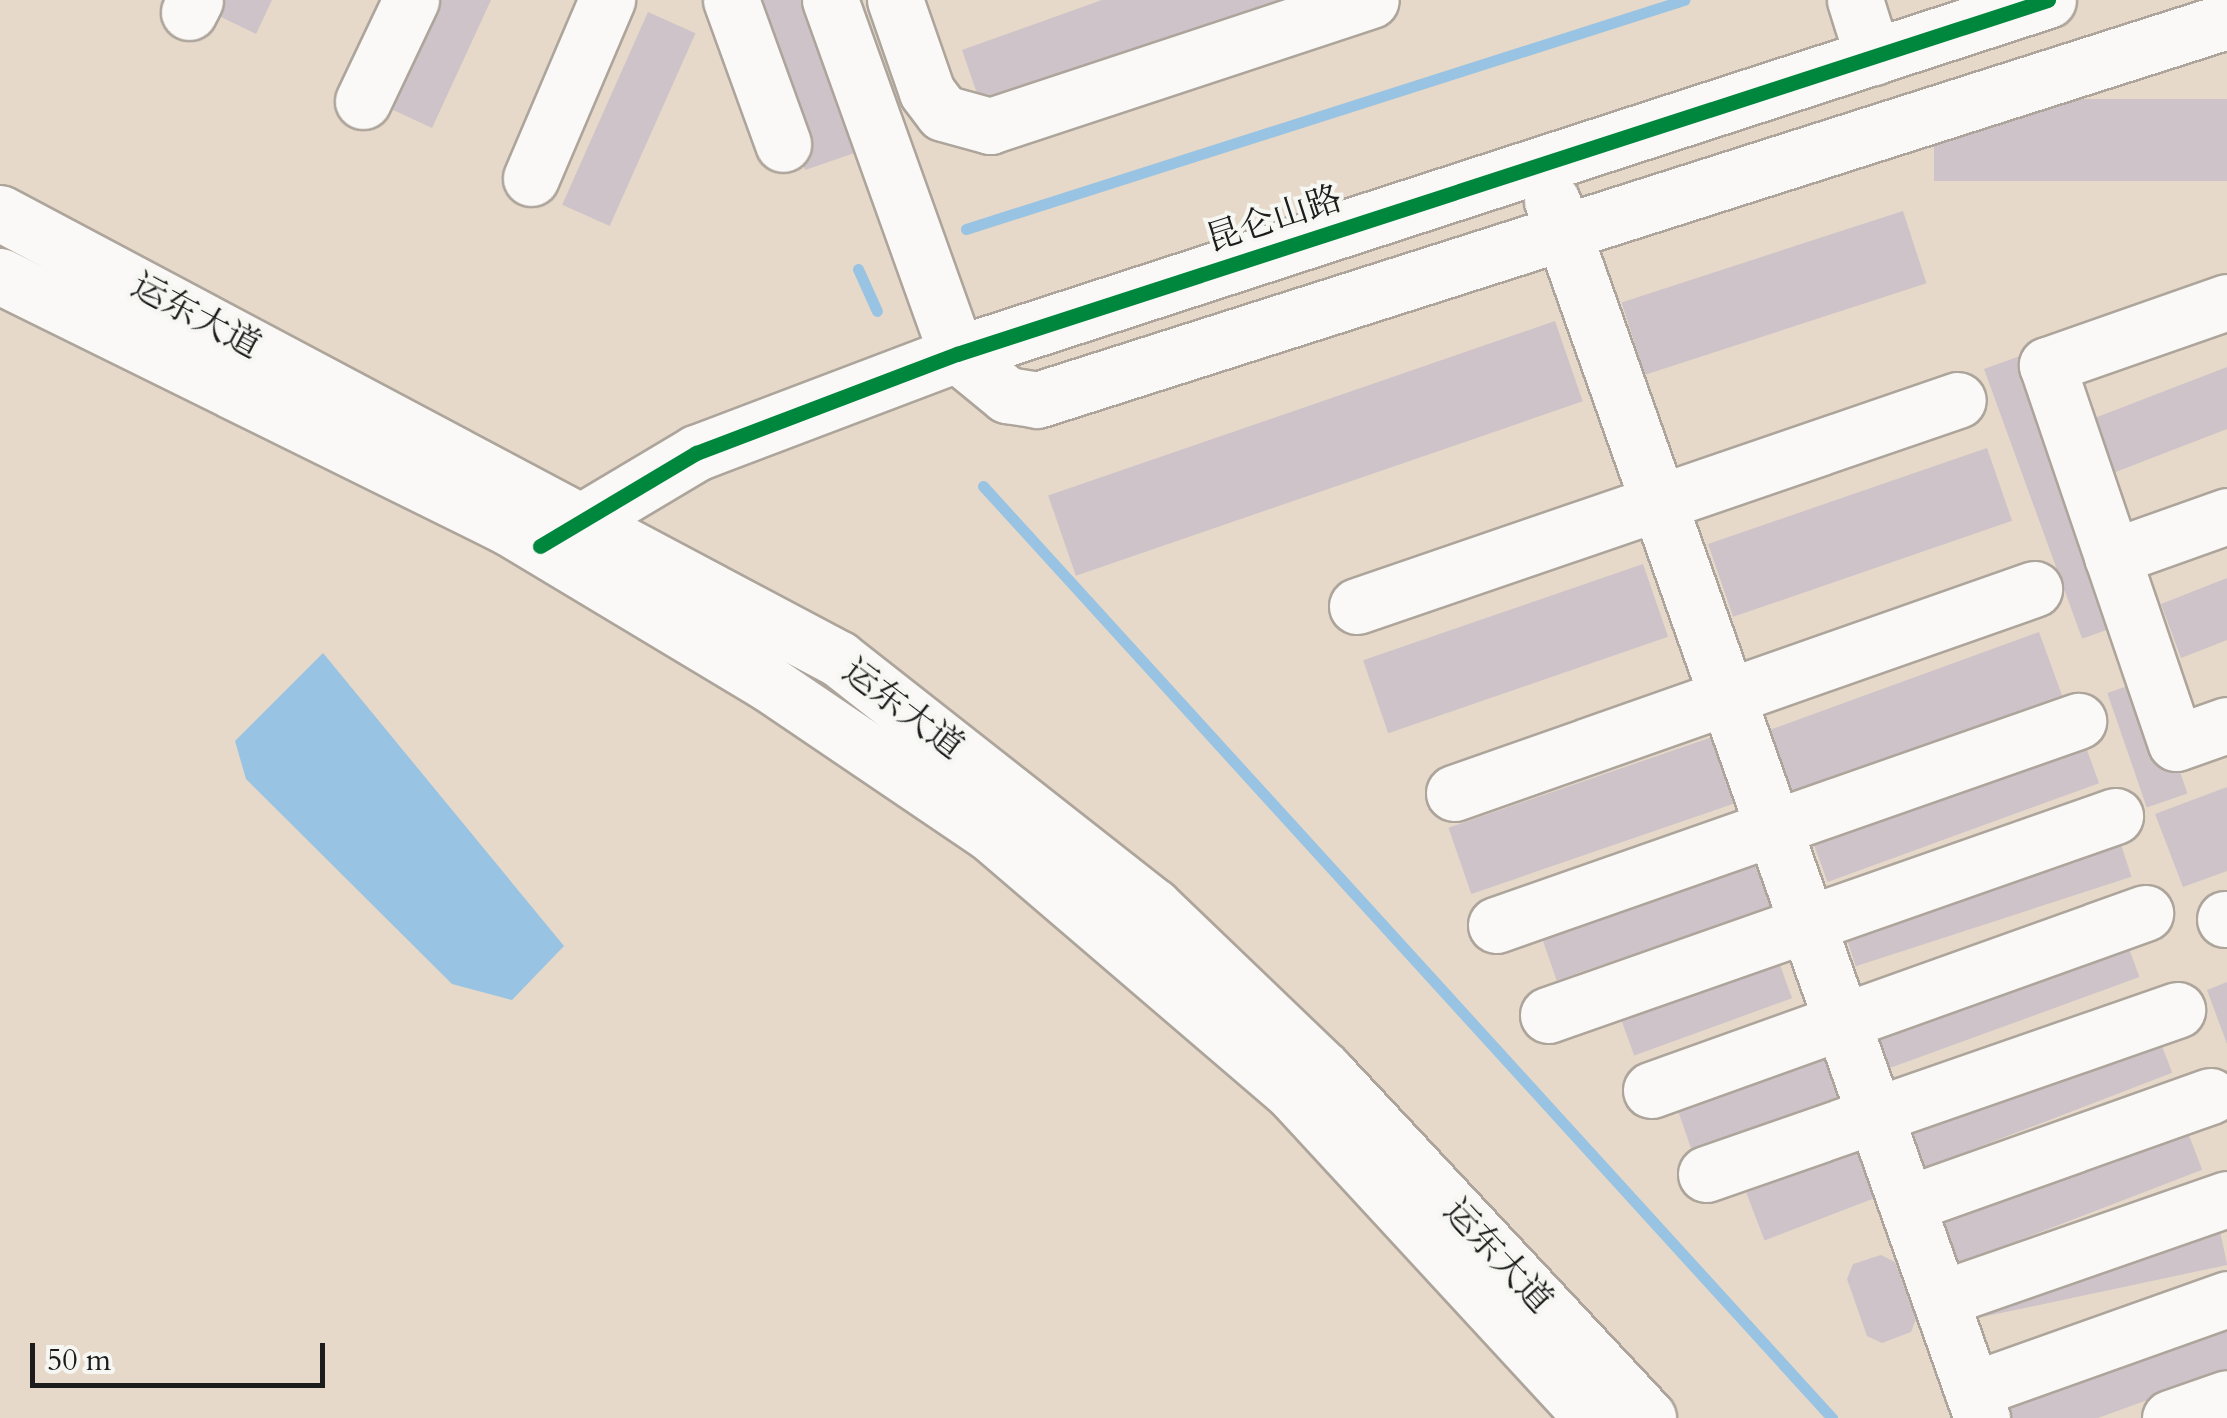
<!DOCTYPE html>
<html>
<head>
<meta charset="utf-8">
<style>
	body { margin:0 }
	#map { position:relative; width:2227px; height:1418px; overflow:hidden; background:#e6d9c9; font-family:Cardo,"Noto Serif SC",serif }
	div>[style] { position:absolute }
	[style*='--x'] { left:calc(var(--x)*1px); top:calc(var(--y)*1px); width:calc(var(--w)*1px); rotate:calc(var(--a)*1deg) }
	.water>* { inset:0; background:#99c3e2 }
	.stream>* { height:11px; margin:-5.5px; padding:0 5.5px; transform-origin:5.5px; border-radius:5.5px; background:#99c3e2 }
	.building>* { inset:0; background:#cec3c9; transform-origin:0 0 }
	.roads { filter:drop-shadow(2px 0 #ada59b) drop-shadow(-2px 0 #ada59b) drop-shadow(0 2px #ada59b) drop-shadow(0 -2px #ada59b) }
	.minor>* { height:55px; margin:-27.5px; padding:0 27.5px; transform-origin:27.5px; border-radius:27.5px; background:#fbf9f7 }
	.major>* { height:55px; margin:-27.5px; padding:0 27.5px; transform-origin:27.5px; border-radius:27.5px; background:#fbf9f7 }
	.cycleway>* { height:15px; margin:-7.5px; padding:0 7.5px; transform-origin:7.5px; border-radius:7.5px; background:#00873e }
	span { translate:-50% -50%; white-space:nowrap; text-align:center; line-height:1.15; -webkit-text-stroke:8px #f6f6f2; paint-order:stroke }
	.street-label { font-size:35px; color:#1c1c1c }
	.scale { position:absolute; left:30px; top:1343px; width:295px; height:45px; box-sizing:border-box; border:5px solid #1c1c1c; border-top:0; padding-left:12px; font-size:30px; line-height:35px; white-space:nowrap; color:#1c1c1c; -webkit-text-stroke:8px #f6f6f2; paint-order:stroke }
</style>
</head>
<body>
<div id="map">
	<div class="water">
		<i style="clip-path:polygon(323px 653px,564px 946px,512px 1000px,452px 984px,246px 779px,235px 741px)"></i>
	</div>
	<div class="stream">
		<i style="--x:966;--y:229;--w:754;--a:-17.69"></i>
		<i style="--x:858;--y:269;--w:46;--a:65.7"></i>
		<i style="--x:983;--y:486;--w:1261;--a:47.67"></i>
	</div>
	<div class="building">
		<i style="clip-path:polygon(224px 0,272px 0,256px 34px,217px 15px)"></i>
		<i style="clip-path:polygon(440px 0,491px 0,432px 128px,389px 108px)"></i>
		<i style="clip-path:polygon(745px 0,820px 0,872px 147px,805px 170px)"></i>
		<i style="clip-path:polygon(1102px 0,1296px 0,984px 114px,962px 50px)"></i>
		<i style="left:648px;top:12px;width:52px;height:211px;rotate:24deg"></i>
		<i style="left:2227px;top:99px;width:82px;height:293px;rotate:90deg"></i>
		<i style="left:1903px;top:211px;width:76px;height:296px;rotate:72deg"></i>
		<i style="left:1555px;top:321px;width:85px;height:536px;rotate:71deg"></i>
		<i style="left:2031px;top:352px;width:287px;height:50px;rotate:70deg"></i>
		<i style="clip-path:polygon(2227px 367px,2227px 429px,2113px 473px,2092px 419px)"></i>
		<i style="left:1987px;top:448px;width:77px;height:295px;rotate:71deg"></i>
		<i style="left:1643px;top:564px;width:77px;height:296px;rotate:71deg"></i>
		<i style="clip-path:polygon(2227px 578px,2227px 640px,2181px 658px,2161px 604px)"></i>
		<i style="left:2039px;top:632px;width:70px;height:288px;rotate:70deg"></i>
		<i style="left:2148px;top:679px;width:121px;height:43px;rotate:71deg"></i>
		<i style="left:1718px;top:735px;width:70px;height:285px;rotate:71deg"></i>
		<i style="left:2083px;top:739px;width:47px;height:289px;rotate:70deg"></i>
		<i style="clip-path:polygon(2227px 787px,2227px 871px,2183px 887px,2155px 814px)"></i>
		<i style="left:2117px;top:832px;width:47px;height:290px;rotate:72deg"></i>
		<i style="left:1762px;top:858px;width:49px;height:234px;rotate:71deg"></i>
		<i style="left:2123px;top:932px;width:48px;height:265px;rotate:70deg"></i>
		<i style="left:1776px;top:954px;width:47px;height:168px;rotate:70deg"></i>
		<i style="clip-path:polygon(2227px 982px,2227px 1044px,2207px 990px)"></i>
		<i style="left:2155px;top:1028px;width:48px;height:264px;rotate:69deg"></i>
		<i style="left:1832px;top:1051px;width:54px;height:165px;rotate:71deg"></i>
		<i style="left:2185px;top:1125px;width:48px;height:264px;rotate:69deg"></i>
		<i style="left:1863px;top:1148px;width:51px;height:125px;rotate:69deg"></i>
		<i style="left:2217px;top:1217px;width:49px;height:264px;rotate:78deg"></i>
		<i style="clip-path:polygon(1881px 1255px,1895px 1262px,1916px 1319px,1911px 1332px,1882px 1343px,1867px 1336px,1847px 1279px,1853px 1264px)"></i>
		<i style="clip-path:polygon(2227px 1320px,2227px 1371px,2098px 1418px,2007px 1418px,2002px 1403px)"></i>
	</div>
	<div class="roads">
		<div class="minor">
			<i style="--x:731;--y:0;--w:153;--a:70.1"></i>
			<i style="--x:830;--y:0;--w:376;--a:70.3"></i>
			<i style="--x:957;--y:354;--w:65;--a:39.4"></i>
			<i style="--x:1007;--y:395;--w:30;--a:9"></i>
			<i style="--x:1037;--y:400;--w:1249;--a:-17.67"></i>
			<i style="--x:895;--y:0;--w:97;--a:70.8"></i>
			<i style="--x:927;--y:92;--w:26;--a:53"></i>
			<i style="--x:943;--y:113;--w:49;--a:15.5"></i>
			<i style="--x:990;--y:126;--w:401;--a:-18.3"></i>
			<i style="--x:1855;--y:0;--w:60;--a:72.5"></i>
			<i style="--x:189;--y:12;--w:13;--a:-63"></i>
			<i style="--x:363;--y:101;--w:112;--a:-64.6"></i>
			<i style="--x:531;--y:178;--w:194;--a:-66.9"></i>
			<i style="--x:1552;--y:201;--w:1291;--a:70.54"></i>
			<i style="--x:2227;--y:302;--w:191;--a:160.7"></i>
			<i style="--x:2047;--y:365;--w:399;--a:71.2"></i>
			<i style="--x:2176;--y:743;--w:54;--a:-19.4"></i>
			<i style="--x:545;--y:543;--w:176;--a:-30.8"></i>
			<i style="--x:696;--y:453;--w:279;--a:-20.8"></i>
			<i style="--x:957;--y:354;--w:1147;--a:-17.98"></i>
			<i style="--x:2112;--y:557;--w:122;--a:-19.6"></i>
			<i style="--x:1357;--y:606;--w:635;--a:-18.92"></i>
			<i style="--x:1454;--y:793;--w:615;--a:-19.38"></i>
			<i style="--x:2225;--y:919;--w:2;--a:0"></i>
			<i style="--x:1496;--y:925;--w:617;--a:-19.32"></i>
			<i style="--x:1548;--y:1015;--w:601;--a:-19.34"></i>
			<i style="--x:1651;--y:1090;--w:525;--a:-19.71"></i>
			<i style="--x:1706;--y:1174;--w:499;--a:-19.2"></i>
			<i style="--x:1907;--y:1204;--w:322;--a:-19.6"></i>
			<i style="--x:1940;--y:1299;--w:304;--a:-19.2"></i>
			<i style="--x:1972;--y:1390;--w:271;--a:-19.6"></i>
			<i style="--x:2170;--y:1418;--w:60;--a:-19.3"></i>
		</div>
		<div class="major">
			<i style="--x:0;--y:213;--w:950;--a:27.99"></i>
			<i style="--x:839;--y:659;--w:400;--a:38.2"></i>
			<i style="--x:1153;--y:906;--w:237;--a:43.8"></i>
			<i style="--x:1324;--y:1070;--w:475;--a:47"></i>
			<i style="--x:0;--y:276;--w:569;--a:26.29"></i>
			<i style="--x:510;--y:528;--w:301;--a:31"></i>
			<i style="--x:768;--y:683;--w:269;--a:34.1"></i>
			<i style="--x:991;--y:834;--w:396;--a:40.6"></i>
			<i style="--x:1292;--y:1092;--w:444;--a:47.3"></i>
		</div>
	</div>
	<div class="cycleway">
		<i style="--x:540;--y:546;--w:182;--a:-30.8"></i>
		<i style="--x:696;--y:453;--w:279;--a:-20.8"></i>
		<i style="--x:957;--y:354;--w:1147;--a:-17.98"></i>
	</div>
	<div class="street-label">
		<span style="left:1274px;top:219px;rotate:-18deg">昆仑山路</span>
		<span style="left:196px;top:316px;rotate:28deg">运东大道</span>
		<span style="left:903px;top:709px;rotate:37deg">运东大道</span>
		<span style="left:1498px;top:1256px;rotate:47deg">运东大道</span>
	</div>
	<div class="scale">50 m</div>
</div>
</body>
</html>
